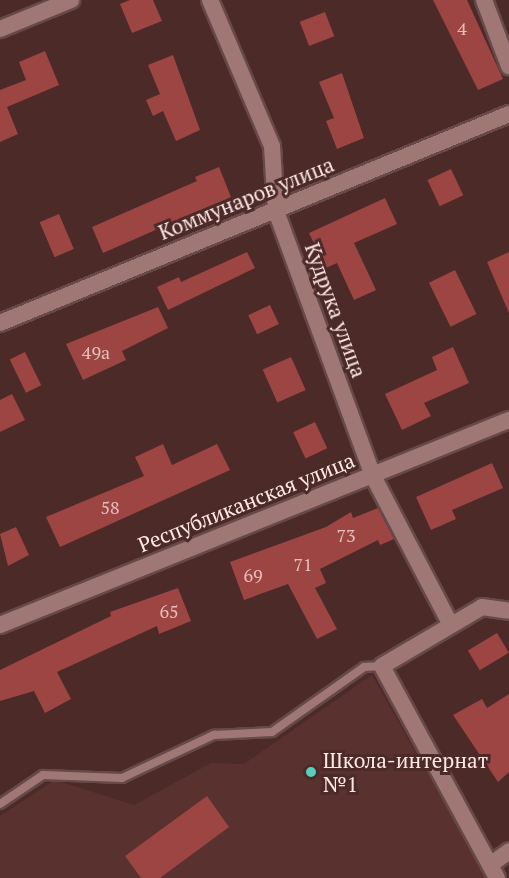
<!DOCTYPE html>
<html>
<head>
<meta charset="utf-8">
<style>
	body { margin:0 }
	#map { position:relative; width:509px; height:878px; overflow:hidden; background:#4b2a28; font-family:"PT Serif",serif }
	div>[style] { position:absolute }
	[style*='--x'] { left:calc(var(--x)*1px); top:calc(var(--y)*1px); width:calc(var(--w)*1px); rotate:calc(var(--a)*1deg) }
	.built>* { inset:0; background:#59312f }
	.building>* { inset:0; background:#9d4543; transform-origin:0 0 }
	.roads { filter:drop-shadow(2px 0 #664948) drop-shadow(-2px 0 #664948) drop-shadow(0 2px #664948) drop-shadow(0 -2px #664948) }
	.service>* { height:8px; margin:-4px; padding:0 4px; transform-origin:4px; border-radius:4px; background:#9f7875 }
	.minor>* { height:16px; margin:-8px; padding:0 8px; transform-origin:8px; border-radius:8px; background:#9f7875 }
	.dots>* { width:16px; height:16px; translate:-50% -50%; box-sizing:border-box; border:3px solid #4b2a28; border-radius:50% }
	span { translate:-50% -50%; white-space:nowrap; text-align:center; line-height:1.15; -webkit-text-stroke:6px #4b2a28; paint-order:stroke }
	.number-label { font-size:18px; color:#e6bfbd }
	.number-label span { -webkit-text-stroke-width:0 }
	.street-label { font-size:21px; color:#ffe8e6 }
	.poi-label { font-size:21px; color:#ffe8e6 }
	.left { translate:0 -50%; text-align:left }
</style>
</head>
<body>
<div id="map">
	<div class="built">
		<i style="clip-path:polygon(372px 675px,487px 878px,0 878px,0 816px,55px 780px,134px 805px,211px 763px,244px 764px)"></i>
	</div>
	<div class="building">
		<i style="clip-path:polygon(130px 0,153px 0,162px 21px,132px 33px,120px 4px)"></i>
		<i style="clip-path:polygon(433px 0,467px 0,503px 79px,478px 90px)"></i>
		<i style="left:325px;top:12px;width:26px;height:27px;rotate:69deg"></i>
		<i style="clip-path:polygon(45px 51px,59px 85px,7px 107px,18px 134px,0 142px,0 90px,26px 80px,19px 62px)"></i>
		<i style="clip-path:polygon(173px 55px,200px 130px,176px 141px,163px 111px,153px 116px,146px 100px,160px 94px,148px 65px)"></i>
		<i style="clip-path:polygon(342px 73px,364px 138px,337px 149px,326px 121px,334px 118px,319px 82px)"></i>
		<i style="clip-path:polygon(219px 167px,231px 197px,103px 253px,92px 227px,197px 181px,195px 177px)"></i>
		<i style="left:451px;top:169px;width:29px;height:26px;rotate:65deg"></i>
		<i style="clip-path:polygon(385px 198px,397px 224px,354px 243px,376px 290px,354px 300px,337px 263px,326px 268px,309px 233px)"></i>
		<i style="left:59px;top:214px;width:38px;height:21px;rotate:67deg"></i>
		<i style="clip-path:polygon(247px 252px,255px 268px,168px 310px,157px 287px,179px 277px,181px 282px)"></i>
		<i style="clip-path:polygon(509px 252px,509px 313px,487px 262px)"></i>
		<i style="left:455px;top:270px;width:49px;height:29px;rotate:64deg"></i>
		<i style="left:270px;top:305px;width:21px;height:24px;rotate:65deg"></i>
		<i style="clip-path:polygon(158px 307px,168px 328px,122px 351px,126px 360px,83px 380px,66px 344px)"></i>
		<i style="clip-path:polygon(453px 347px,469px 383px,424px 403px,431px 416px,402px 430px,385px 394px,437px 370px,432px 357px)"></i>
		<i style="left:25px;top:352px;width:37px;height:17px;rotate:64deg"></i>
		<i style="left:291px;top:357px;width:36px;height:31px;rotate:66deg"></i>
		<i style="clip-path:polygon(12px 394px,25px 420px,0 432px,0 400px)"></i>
		<i style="left:315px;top:422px;width:29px;height:24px;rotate:65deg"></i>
		<i style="clip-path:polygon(163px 444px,172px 465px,217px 444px,230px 470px,60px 547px,46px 517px,144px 476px,135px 457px)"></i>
		<i style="clip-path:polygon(492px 463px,503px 488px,452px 510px,456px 519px,431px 530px,416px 497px)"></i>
		<i style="clip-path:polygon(378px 508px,394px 539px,380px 545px,378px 540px,320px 569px,326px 583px,315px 588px,337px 629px,317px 639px,288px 584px,244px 600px,230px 562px,326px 527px,351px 512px,353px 518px)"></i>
		<i style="clip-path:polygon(16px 527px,29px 555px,8px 566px,0 534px)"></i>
		<i style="clip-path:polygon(178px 588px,191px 621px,159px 634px,157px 626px,57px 672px,71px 699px,45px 713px,34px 691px,0 701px,0 670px,111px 616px,110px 612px)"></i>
		<i style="left:497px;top:633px;width:23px;height:34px;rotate:59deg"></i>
		<i style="clip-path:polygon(509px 694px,509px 772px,498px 782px,453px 715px,482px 699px,487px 708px)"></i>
		<i style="clip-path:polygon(207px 796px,229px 827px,160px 878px,141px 878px,125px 856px)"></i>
	</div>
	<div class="roads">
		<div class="service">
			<i style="--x:0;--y:804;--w:52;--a:-34"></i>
			<i style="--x:43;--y:775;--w:79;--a:2.2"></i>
			<i style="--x:122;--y:778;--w:102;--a:-25.1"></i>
			<i style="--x:214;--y:735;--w:58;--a:-3"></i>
			<i style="--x:272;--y:732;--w:113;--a:-35.2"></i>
			<i style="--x:364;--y:667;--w:18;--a:-3"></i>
		</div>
		<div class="minor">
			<i style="--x:210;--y:0;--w:159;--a:67"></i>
			<i style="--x:272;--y:146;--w:65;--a:86.5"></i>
			<i style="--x:276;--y:211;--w:282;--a:69.9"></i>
			<i style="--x:373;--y:476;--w:168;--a:62.4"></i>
			<i style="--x:484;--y:0;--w:71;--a:69.3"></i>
			<i style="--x:0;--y:29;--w:77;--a:-22.2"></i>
			<i style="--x:0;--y:323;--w:550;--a:-22.32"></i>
			<i style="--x:0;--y:625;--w:549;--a:-21.94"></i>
			<i style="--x:490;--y:865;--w:24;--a:-36"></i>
			<i style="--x:497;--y:878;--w:241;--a:-118.5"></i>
			<i style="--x:382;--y:666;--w:116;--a:-30.5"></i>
			<i style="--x:482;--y:607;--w:27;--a:8"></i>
		</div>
	</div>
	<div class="dots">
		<i style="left:311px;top:772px;background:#59cebe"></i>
	</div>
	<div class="number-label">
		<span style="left:462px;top:28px">4</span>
		<span style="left:96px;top:352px">49a</span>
		<span style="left:110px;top:507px">58</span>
		<span style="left:346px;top:535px">73</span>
		<span style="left:303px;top:564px">71</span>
		<span style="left:253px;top:575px">69</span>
		<span style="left:169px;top:611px">65</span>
	</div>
	<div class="street-label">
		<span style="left:246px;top:198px;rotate:-22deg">Коммунаров улица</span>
		<span style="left:336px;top:310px;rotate:70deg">Кудрука улица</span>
		<span style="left:246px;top:502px;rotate:-22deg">Республиканская улица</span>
	</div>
	<div class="poi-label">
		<span class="left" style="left:323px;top:772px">Школа-интернат<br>№1</span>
	</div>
</div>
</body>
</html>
